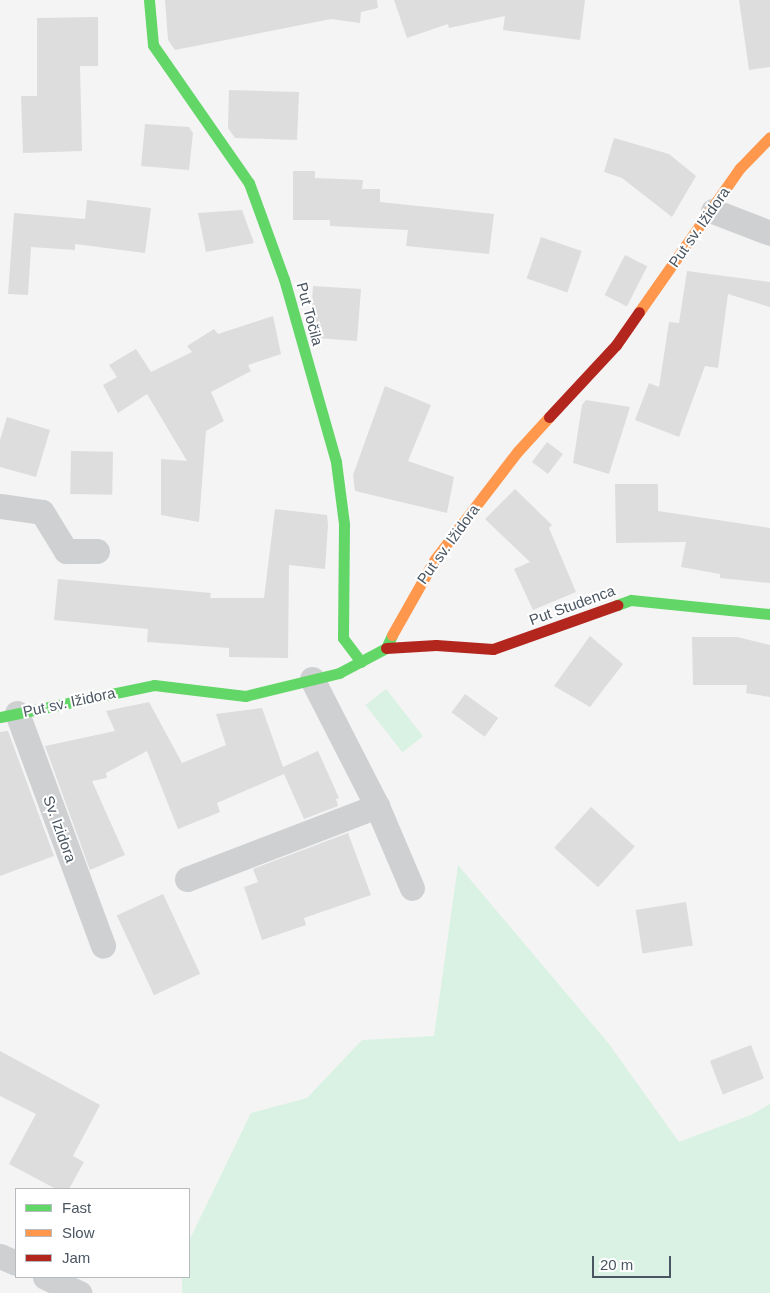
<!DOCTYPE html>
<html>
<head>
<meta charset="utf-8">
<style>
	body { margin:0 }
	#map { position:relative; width:770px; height:1293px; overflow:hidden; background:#f4f4f4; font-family:Helvetica,sans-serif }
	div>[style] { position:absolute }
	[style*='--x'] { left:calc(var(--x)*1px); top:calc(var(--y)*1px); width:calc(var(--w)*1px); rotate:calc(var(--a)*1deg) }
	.green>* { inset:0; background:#d9f2e3; transform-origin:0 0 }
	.building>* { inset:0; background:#ddddde; transform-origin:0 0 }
	.street>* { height:25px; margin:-12.5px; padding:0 12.5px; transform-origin:12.5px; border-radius:12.5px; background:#ced0d2 }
	.fast>* { height:11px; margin:-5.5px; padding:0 5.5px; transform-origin:5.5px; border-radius:5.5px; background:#63d668 }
	.slow>* { height:11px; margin:-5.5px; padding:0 5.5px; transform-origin:5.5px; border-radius:5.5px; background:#ff974d }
	.jam>* { height:11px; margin:-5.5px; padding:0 5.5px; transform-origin:5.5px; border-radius:5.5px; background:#b3261e }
	span { translate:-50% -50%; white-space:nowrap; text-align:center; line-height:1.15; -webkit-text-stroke:4px #fff; paint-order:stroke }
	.street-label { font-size:15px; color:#4a5661 }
	.legend { position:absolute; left:15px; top:1188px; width:175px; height:90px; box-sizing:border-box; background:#fff; border:1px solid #b7bbc0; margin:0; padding:6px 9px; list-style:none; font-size:15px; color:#4a5661 }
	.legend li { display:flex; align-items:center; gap:10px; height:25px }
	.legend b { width:25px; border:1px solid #b7bbc0 }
	.scale { position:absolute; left:592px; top:1256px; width:79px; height:22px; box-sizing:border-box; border:2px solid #4a5661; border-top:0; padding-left:6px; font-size:15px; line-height:18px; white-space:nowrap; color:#4a5661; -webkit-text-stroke:4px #fff; paint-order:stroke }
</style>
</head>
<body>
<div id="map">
	<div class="green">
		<i style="left:386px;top:689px;width:60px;height:26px;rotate:52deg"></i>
		<i style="clip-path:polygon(458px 865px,609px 1044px,679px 1142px,751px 1115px,770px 1104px,770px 1293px,182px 1293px,182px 1277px,189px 1277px,189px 1241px,251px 1113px,307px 1098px,362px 1040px,434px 1036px)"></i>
	</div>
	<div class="building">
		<i style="clip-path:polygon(165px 0,377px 0,378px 8px,361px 12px,360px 23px,331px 19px,175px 50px,168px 40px)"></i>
		<i style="clip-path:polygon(394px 0,585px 0,580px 40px,503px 30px,505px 16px,449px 28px,448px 24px,407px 38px)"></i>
		<i style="clip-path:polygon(739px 0,770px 0,770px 67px,749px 70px)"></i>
		<i style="clip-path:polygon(98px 17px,98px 66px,80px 66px,82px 151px,23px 153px,21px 96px,37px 96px,37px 18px)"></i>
		<i style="clip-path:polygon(229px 90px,299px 92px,297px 140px,235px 138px,228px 128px)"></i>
		<i style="clip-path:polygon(145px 124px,189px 127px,193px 133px,189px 170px,141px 166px)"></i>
		<i style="clip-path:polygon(614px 138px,669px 154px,696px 176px,672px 217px,622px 178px,604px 172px)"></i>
		<i style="clip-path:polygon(293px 171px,315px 171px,315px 178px,363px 180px,362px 189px,380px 189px,380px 202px,494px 214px,489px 254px,406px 246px,408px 230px,330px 226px,330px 220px,293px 220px)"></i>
		<i style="clip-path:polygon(87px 200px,151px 208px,145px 253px,75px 244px,75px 250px,31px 247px,28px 295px,8px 294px,14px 213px,85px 219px)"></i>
		<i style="clip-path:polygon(242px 210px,254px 243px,206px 252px,198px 213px)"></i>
		<i style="left:541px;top:237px;width:43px;height:44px;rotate:19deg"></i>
		<i style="left:625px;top:255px;width:25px;height:45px;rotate:27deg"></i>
		<i style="clip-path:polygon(687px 271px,770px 282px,770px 307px,728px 294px,718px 368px,705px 366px,679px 437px,635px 420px,649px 383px,659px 387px,669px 322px,679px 323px)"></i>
		<i style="clip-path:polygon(313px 286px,361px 289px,357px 341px,317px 338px,311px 318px)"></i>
		<i style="clip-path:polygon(273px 316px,281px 354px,248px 365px,251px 371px,211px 392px,224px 421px,206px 431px,199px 522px,161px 515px,161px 459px,187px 461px,147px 394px,118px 413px,103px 385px,117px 377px,109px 365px,136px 349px,151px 372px,192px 352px,187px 346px,214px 329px,218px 334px)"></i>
		<i style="clip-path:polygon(385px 386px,431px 405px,408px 461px,454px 477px,447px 513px,355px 491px,353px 475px)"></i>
		<i style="clip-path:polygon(586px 400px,630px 407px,609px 474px,573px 463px,582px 405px)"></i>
		<i style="clip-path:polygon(7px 417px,50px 430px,36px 477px,0 467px,0 440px)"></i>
		<i style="left:547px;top:442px;width:20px;height:25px;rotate:37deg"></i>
		<i style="left:71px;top:451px;width:42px;height:43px;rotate:1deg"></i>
		<i style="clip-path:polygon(615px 484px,658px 484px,658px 511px,770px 528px,770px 583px,720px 578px,720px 574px,681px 567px,686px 542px,616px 543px)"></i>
		<i style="clip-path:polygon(515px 489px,552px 525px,549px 528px,576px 592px,533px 610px,514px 569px,530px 562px,485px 519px)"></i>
		<i style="clip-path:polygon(275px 509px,327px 515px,328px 525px,325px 569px,289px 565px,288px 658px,229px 657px,229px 648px,147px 642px,148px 629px,54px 620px,58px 579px,211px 593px,210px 598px,264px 598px)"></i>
		<i style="clip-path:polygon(590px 636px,623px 664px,590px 707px,554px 686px)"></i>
		<i style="clip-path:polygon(692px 637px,737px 637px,770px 645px,770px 697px,746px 693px,747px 685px,693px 685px)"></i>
		<i style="left:465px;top:694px;width:41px;height:23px;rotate:36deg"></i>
		<i style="clip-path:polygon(149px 702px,182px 763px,226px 745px,216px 714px,262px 708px,283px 767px,318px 751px,339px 798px,336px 799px,338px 806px,304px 819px,284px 774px,217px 803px,220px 812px,178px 829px,147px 751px,106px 773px,107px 778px,92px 781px,125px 855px,90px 870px,45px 746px,115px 731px,106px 711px)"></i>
		<i style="clip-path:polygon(8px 731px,54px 856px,0 876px,0 732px)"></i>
		<i style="left:591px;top:807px;width:59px;height:55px;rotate:42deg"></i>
		<i style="clip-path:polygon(348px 833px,371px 895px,304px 918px,306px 925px,262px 940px,244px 887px,258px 882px,253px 869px)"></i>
		<i style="left:163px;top:894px;width:88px;height:51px;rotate:65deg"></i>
		<i style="left:686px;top:902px;width:44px;height:51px;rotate:81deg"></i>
		<i style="left:751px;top:1045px;width:36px;height:44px;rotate:69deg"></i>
		<i style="clip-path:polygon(0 1051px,100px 1105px,73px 1156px,84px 1162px,69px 1189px,56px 1189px,9px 1164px,36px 1114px,0 1096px)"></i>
	</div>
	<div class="street">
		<i style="--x:713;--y:211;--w:61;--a:21.1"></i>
		<i style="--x:0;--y:506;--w:42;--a:8.1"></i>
		<i style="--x:42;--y:512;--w:46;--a:58.4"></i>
		<i style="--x:66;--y:551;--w:31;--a:0"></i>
		<i style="--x:312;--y:679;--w:143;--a:62.9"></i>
		<i style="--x:377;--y:806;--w:89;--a:66.9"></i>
		<i style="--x:17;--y:713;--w:248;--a:69.7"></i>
		<i style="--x:187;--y:879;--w:204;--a:-21"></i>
		<i style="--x:0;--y:1256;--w:17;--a:24"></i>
		<i style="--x:45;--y:1277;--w:38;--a:25"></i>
	</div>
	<div class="fast">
		<i style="--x:149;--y:0;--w:45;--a:84.9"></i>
		<i style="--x:153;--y:45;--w:168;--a:55.2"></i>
		<i style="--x:249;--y:183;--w:102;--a:70"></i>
		<i style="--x:284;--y:279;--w:190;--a:74.1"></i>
		<i style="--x:336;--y:462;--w:63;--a:82.6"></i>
		<i style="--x:344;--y:524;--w:114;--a:90.5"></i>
		<i style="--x:343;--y:638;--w:30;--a:53"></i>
		<i style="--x:617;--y:605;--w:15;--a:-20"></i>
		<i style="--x:631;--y:600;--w:140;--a:5.8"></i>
		<i style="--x:0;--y:717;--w:157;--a:-11.7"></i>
		<i style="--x:154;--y:685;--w:92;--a:6.9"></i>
		<i style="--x:245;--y:696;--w:97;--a:-13.7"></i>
		<i style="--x:339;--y:673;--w:53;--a:-28"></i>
		<i style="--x:386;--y:648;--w:14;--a:-65"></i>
	</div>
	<div class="slow">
		<i style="--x:639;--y:312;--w:176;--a:-55"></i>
		<i style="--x:740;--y:168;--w:43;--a:-45.9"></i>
		<i style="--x:392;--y:635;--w:87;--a:-60.5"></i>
		<i style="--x:435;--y:559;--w:136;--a:-52.5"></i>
		<i style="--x:518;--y:451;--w:46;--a:-47.6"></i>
	</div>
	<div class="jam">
		<i style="--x:549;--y:417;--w:98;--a:-47.1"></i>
		<i style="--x:616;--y:345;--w:40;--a:-55.1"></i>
		<i style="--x:386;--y:648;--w:50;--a:-3.4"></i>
		<i style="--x:436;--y:645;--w:57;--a:4"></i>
		<i style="--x:493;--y:649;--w:132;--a:-19.5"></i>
	</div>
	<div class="street-label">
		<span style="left:699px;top:227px;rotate:-55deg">Put sv. Ižidora</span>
		<span style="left:310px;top:314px;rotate:75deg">Put Točila</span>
		<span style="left:448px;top:544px;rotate:-54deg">Put sv. Ižidora</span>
		<span style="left:572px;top:605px;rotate:-20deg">Put Studenca</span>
		<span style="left:69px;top:702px;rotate:-12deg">Put sv. Ižidora</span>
		<span style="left:60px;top:829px;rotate:70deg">Sv. Izidora</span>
	</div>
	<ul class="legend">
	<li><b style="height:6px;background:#63d668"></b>Fast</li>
	<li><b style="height:6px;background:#ff974d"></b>Slow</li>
	<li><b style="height:6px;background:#b3261e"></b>Jam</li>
	</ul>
	<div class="scale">20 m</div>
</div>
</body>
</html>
